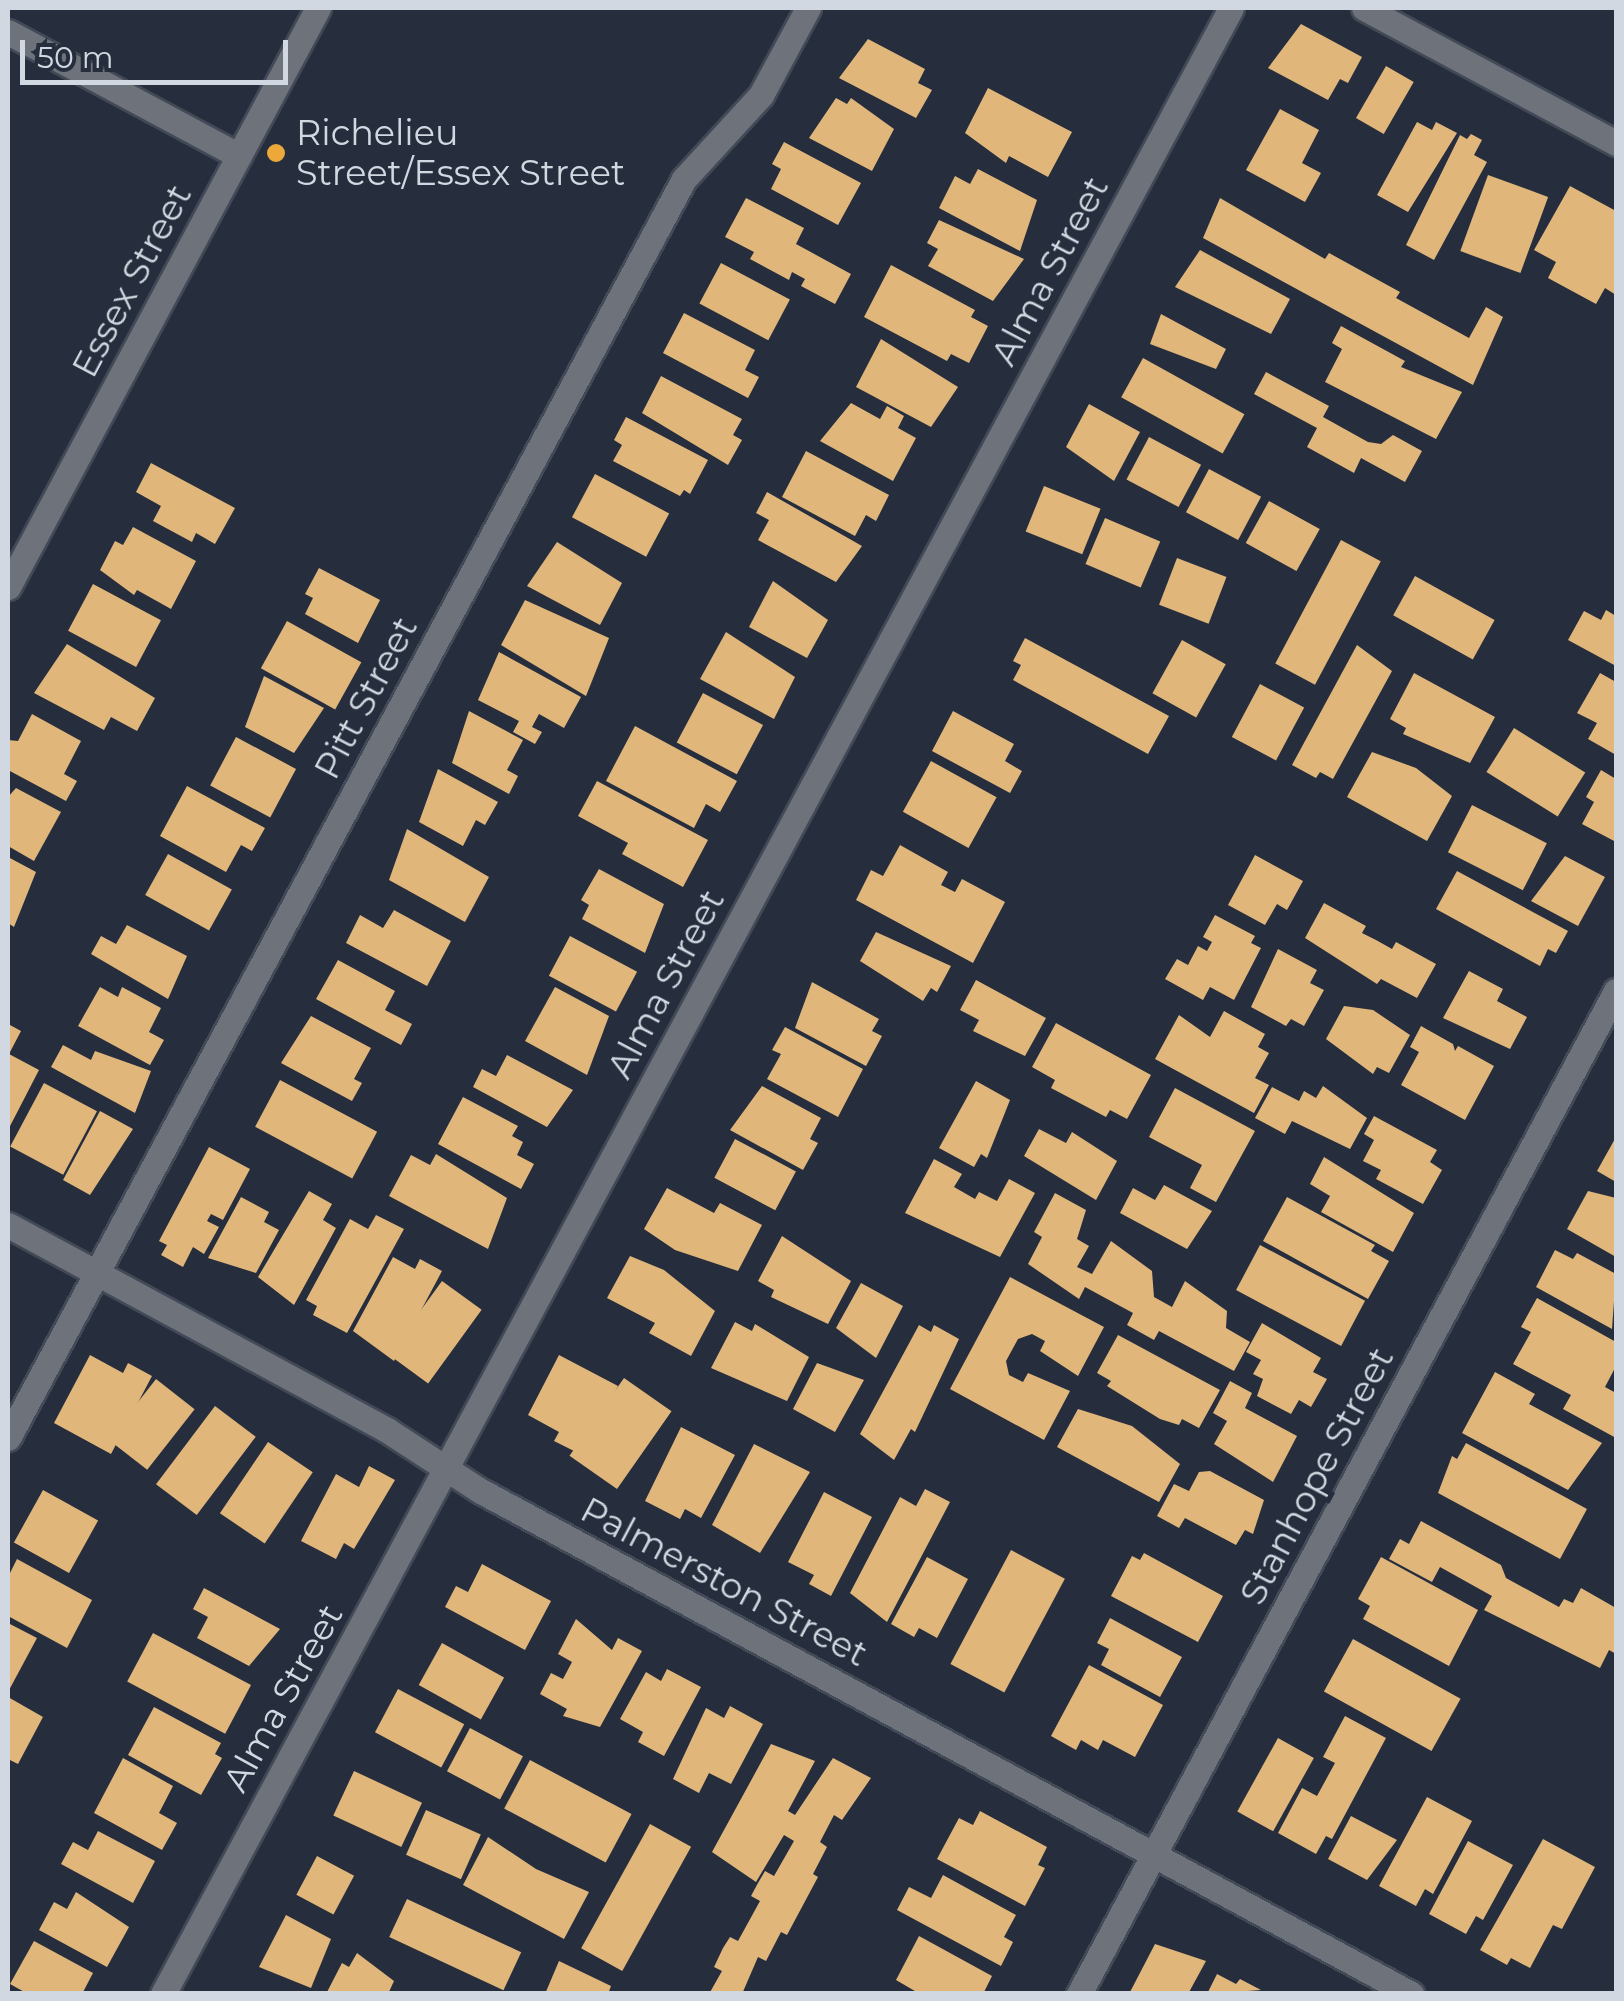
<!DOCTYPE html>
<html>
<head>
<meta charset="utf-8">
<style>
	body { margin:0 }
	#map { position:relative; width:1624px; height:2001px; overflow:hidden; background:#262e3d; font-family:Montserrat,sans-serif }
	div>[style] { position:absolute }
	[style*='--x'] { left:calc(var(--x)*1px); top:calc(var(--y)*1px); width:calc(var(--w)*1px); rotate:calc(var(--a)*1deg) }
	.building>* { inset:0; background:#e1b67b; transform-origin:0 0 }
	.roads { filter:drop-shadow(2px 0 #424957) drop-shadow(-2px 0 #424957) drop-shadow(0 2px #424957) drop-shadow(0 -2px #424957) }
	.minor>* { height:25px; margin:-12.5px; padding:0 12.5px; transform-origin:12.5px; border-radius:12.5px; background:#6e727a }
	.dots>* { width:28px; height:28px; translate:-50% -50%; box-sizing:border-box; border:5px solid #262e3d; border-radius:50% }
	span { translate:-50% -50%; white-space:nowrap; text-align:center; line-height:1.15; -webkit-text-stroke:10px #262e3d; paint-order:stroke }
	.poi-label { font-size:35px; color:#d2d8e1 }
	.left { translate:0 -50%; text-align:left }
	.street-label { font-size:35px; color:#d2d8e1 }
	.frame { position:absolute; inset:0; border:10px solid #d2d8e1; pointer-events:none }
	.scale { position:absolute; left:20px; top:40px; width:268px; height:45px; box-sizing:border-box; border:5px solid #d2d8e1; border-top:0; padding-left:12px; font-size:30px; line-height:35px; white-space:nowrap; color:#d2d8e1; -webkit-text-stroke:8px #262e3d; paint-order:stroke }
</style>
</head>
<body>
<div id="map">
	<div class="building">
		<i style="clip-path:polygon(1301px 24px,1362px 57px,1348px 83px,1340px 79px,1328px 100px,1268px 68px)"></i>
		<i style="clip-path:polygon(868px 39px,925px 69px,918px 83px,932px 90px,916px 118px,839px 78px)"></i>
		<i style="left:1386px;top:66px;width:32px;height:60px;rotate:30deg"></i>
		<i style="clip-path:polygon(988px 88px,1072px 132px,1048px 177px,1009px 156px,1006px 163px,965px 133px)"></i>
		<i style="clip-path:polygon(836px 98px,847px 104px,851px 98px,894px 129px,872px 171px,809px 138px)"></i>
		<i style="clip-path:polygon(1280px 109px,1319px 130px,1302px 163px,1321px 173px,1305px 202px,1246px 170px)"></i>
		<i style="clip-path:polygon(1417px 122px,1432px 130px,1436px 122px,1457px 133px,1408px 212px,1377px 195px)"></i>
		<i style="clip-path:polygon(1471px 134px,1482px 140px,1474px 155px,1487px 162px,1434px 260px,1406px 245px,1460px 135px,1467px 139px)"></i>
		<i style="clip-path:polygon(784px 142px,861px 183px,838px 225px,771px 189px,781px 169px,772px 164px)"></i>
		<i style="clip-path:polygon(978px 169px,1037px 200px,1020px 251px,939px 208px,955px 176px,970px 184px)"></i>
		<i style="left:1488px;top:175px;width:64px;height:81px;rotate:20deg"></i>
		<i style="clip-path:polygon(1570px 186px,1616px 211px,1616px 295px,1605px 288px,1596px 304px,1548px 278px,1556px 262px,1534px 250px)"></i>
		<i style="clip-path:polygon(746px 198px,804px 228px,796px 244px,851px 274px,835px 304px,801px 286px,805px 279px,792px 272px,789px 280px,750px 259px,754px 252px,725px 237px)"></i>
		<i style="clip-path:polygon(1220px 198px,1325px 259px,1329px 253px,1400px 292px,1396px 298px,1469px 338px,1486px 307px,1503px 317px,1473px 385px,1203px 238px)"></i>
		<i style="clip-path:polygon(939px 220px,1024px 259px,993px 301px,928px 266px,938px 249px,927px 243px)"></i>
		<i style="clip-path:polygon(1200px 250px,1290px 299px,1271px 334px,1175px 287px)"></i>
		<i style="left:721px;top:263px;width:78px;height:46px;rotate:28deg"></i>
		<i style="clip-path:polygon(891px 265px,975px 310px,971px 317px,988px 326px,969px 363px,951px 354px,947px 361px,864px 317px)"></i>
		<i style="clip-path:polygon(684px 313px,755px 350px,745px 370px,759px 377px,748px 398px,663px 353px)"></i>
		<i style="clip-path:polygon(1161px 314px,1226px 349px,1216px 369px,1150px 344px)"></i>
		<i style="clip-path:polygon(1341px 326px,1405px 361px,1401px 367px,1462px 392px,1436px 439px,1325px 382px,1342px 349px,1332px 343px)"></i>
		<i style="clip-path:polygon(881px 339px,958px 387px,931px 427px,856px 387px)"></i>
		<i style="left:1143px;top:358px;width:116px;height:45px;rotate:29deg"></i>
		<i style="clip-path:polygon(1266px 372px,1329px 406px,1323px 417px,1368px 442px,1381px 444px,1393px 435px,1422px 451px,1405px 482px,1361px 458px,1354px 473px,1307px 447px,1317px 428px,1254px 394px)"></i>
		<i style="clip-path:polygon(661px 376px,742px 419px,733px 435px,742px 440px,728px 465px,642px 413px)"></i>
		<i style="clip-path:polygon(851px 403px,880px 419px,887px 406px,904px 416px,898px 428px,916px 438px,893px 481px,820px 441px)"></i>
		<i style="clip-path:polygon(1089px 404px,1140px 432px,1114px 481px,1066px 447px)"></i>
		<i style="clip-path:polygon(626px 417px,708px 460px,690px 494px,684px 490px,680px 496px,613px 461px,622px 445px,614px 440px)"></i>
		<i style="left:1149px;top:437px;width:59px;height:48px;rotate:28deg"></i>
		<i style="clip-path:polygon(806px 451px,889px 495px,876px 521px,866px 515px,855px 536px,782px 497px)"></i>
		<i style="clip-path:polygon(151px 463px,235px 508px,215px 544px,196px 533px,192px 542px,153px 521px,161px 506px,136px 492px)"></i>
		<i style="left:1209px;top:469px;width:59px;height:49px;rotate:28deg"></i>
		<i style="left:595px;top:474px;width:84px;height:49px;rotate:28deg"></i>
		<i style="left:1044px;top:486px;width:61px;height:49px;rotate:22deg"></i>
		<i style="clip-path:polygon(767px 492px,862px 546px,836px 582px,758px 540px,769px 520px,756px 513px)"></i>
		<i style="left:1269px;top:501px;width:58px;height:48px;rotate:29deg"></i>
		<i style="left:1105px;top:518px;width:60px;height:50px;rotate:23deg"></i>
		<i style="clip-path:polygon(133px 527px,196px 561px,171px 609px,137px 590px,134px 595px,100px 570px,115px 541px,123px 545px)"></i>
		<i style="left:1341px;top:540px;width:45px;height:140px;rotate:28deg"></i>
		<i style="clip-path:polygon(557px 542px,622px 583px,600px 625px,527px 586px)"></i>
		<i style="left:1177px;top:558px;width:53px;height:50px;rotate:21deg"></i>
		<i style="clip-path:polygon(319px 568px,380px 600px,358px 643px,305px 614px,313px 598px,305px 594px)"></i>
		<i style="left:1415px;top:576px;width:91px;height:45px;rotate:29deg"></i>
		<i style="clip-path:polygon(773px 581px,828px 620px,807px 658px,749px 627px)"></i>
		<i style="left:93px;top:584px;width:77px;height:53px;rotate:28deg"></i>
		<i style="clip-path:polygon(525px 600px,609px 638px,586px 696px,501px 645px)"></i>
		<i style="clip-path:polygon(1606px 610px,1616px 616px,1616px 666px,1568px 640px,1584px 611px,1601px 620px)"></i>
		<i style="left:287px;top:621px;width:85px;height:54px;rotate:29deg"></i>
		<i style="clip-path:polygon(726px 632px,795px 677px,774px 719px,700px 679px)"></i>
		<i style="clip-path:polygon(1025px 638px,1169px 716px,1148px 754px,1013px 680px,1021px 665px,1013px 661px)"></i>
		<i style="left:1182px;top:640px;width:50px;height:61px;rotate:29deg"></i>
		<i style="clip-path:polygon(67px 644px,155px 698px,137px 731px,111px 717px,104px 730px,34px 693px)"></i>
		<i style="clip-path:polygon(1357px 645px,1392px 671px,1333px 779px,1320px 772px,1316px 778px,1292px 765px)"></i>
		<i style="clip-path:polygon(499px 652px,581px 697px,564px 728px,539px 714px,532px 727px,542px 732px,535px 744px,513px 732px,519px 721px,478px 700px)"></i>
		<i style="clip-path:polygon(1414px 673px,1495px 717px,1470px 763px,1403px 734px,1406px 728px,1390px 719px)"></i>
		<i style="clip-path:polygon(1600px 673px,1616px 682px,1616px 755px,1588px 739px,1597px 723px,1577px 713px)"></i>
		<i style="clip-path:polygon(264px 676px,324px 708px,294px 753px,245px 727px)"></i>
		<i style="left:1260px;top:684px;width:50px;height:60px;rotate:28deg"></i>
		<i style="left:703px;top:693px;width:68px;height:56px;rotate:28deg"></i>
		<i style="clip-path:polygon(469px 711px,523px 740px,507px 770px,518px 776px,509px 794px,452px 763px)"></i>
		<i style="clip-path:polygon(953px 711px,1014px 744px,1005px 761px,1022px 771px,1010px 793px,932px 751px)"></i>
		<i style="clip-path:polygon(32px 714px,81px 741px,64px 774px,77px 781px,66px 801px,8px 770px,8px 740px,18px 741px)"></i>
		<i style="clip-path:polygon(635px 726px,737px 781px,720px 812px,706px 804px,694px 828px,606px 781px)"></i>
		<i style="left:1514px;top:728px;width:84px;height:52px;rotate:32deg"></i>
		<i style="left:236px;top:737px;width:68px;height:55px;rotate:28deg"></i>
		<i style="clip-path:polygon(1372px 752px,1416px 768px,1452px 796px,1427px 841px,1347px 797px)"></i>
		<i style="left:931px;top:761px;width:75px;height:58px;rotate:29deg"></i>
		<i style="clip-path:polygon(438px 769px,498px 802px,485px 825px,476px 820px,463px 846px,419px 822px)"></i>
		<i style="clip-path:polygon(1601px 770px,1616px 779px,1616px 842px,1582px 824px,1594px 802px,1586px 797px)"></i>
		<i style="clip-path:polygon(597px 781px,708px 840px,683px 887px,622px 854px,628px 843px,578px 816px)"></i>
		<i style="clip-path:polygon(187px 786px,265px 828px,252px 851px,241px 845px,226px 872px,160px 836px)"></i>
		<i style="clip-path:polygon(16px 788px,61px 812px,34px 861px,8px 846px,8px 797px)"></i>
		<i style="left:1472px;top:805px;width:84px;height:53px;rotate:27deg"></i>
		<i style="clip-path:polygon(407px 829px,489px 877px,465px 922px,389px 880px)"></i>
		<i style="clip-path:polygon(900px 845px,948px 872px,941px 885px,955px 892px,962px 879px,1005px 902px,973px 963px,856px 900px,871px 870px,883px 876px)"></i>
		<i style="left:168px;top:854px;width:73px;height:47px;rotate:29deg"></i>
		<i style="clip-path:polygon(1255px 855px,1303px 881px,1287px 910px,1277px 904px,1265px 925px,1228px 905px)"></i>
		<i style="clip-path:polygon(1565px 856px,1605px 877px,1578px 926px,1531px 901px)"></i>
		<i style="clip-path:polygon(8px 857px,36px 872px,14px 927px,8px 923px)"></i>
		<i style="clip-path:polygon(599px 869px,664px 904px,645px 953px,582px 919px,589px 905px,581px 900px)"></i>
		<i style="clip-path:polygon(1457px 871px,1568px 931px,1556px 953px,1548px 949px,1540px 966px,1436px 909px)"></i>
		<i style="clip-path:polygon(1324px 903px,1366px 926px,1362px 933px,1376px 940px,1392px 949px,1396px 942px,1436px 964px,1417px 998px,1381px 979px,1377px 984px,1305px 938px)"></i>
		<i style="clip-path:polygon(394px 910px,451px 941px,427px 986px,346px 943px,360px 915px,383px 928px)"></i>
		<i style="clip-path:polygon(1215px 915px,1255px 936px,1251px 943px,1261px 948px,1234px 1000px,1210px 987px,1203px 1000px,1165px 979px,1177px 959px,1188px 965px,1198px 946px,1207px 951px,1212px 942px,1203px 937px)"></i>
		<i style="clip-path:polygon(127px 925px,187px 956px,168px 999px,91px 954px,101px 936px,116px 944px)"></i>
		<i style="clip-path:polygon(876px 932px,951px 966px,937px 992px,931px 988px,923px 1001px,860px 961px)"></i>
		<i style="left:570px;top:936px;width:76px;height:45px;rotate:28deg"></i>
		<i style="clip-path:polygon(1278px 949px,1317px 970px,1310px 983px,1324px 990px,1304px 1026px,1291px 1019px,1286px 1026px,1251px 1007px)"></i>
		<i style="clip-path:polygon(338px 960px,395px 991px,385px 1010px,412px 1024px,401px 1045px,316px 999px)"></i>
		<i style="clip-path:polygon(1469px 971px,1503px 989px,1497px 1001px,1527px 1017px,1510px 1049px,1443px 1018px)"></i>
		<i style="clip-path:polygon(976px 980px,1046px 1018px,1025px 1056px,973px 1031px,979px 1020px,960px 1010px)"></i>
		<i style="clip-path:polygon(812px 982px,879px 1019px,872px 1031px,882px 1036px,866px 1066px,795px 1028px)"></i>
		<i style="clip-path:polygon(100px 987px,118px 997px,122px 987px,161px 1008px,149px 1032px,164px 1040px,150px 1065px,78px 1026px)"></i>
		<i style="clip-path:polygon(555px 987px,609px 1016px,587px 1075px,525px 1041px)"></i>
		<i style="clip-path:polygon(1344px 1006px,1373px 1010px,1410px 1035px,1389px 1073px,1377px 1067px,1373px 1074px,1326px 1039px)"></i>
		<i style="clip-path:polygon(1224px 1011px,1265px 1034px,1258px 1047px,1269px 1053px,1255px 1078px,1269px 1085px,1254px 1113px,1155px 1059px,1179px 1015px,1210px 1037px)"></i>
		<i style="clip-path:polygon(311px 1016px,371px 1048px,354px 1079px,362px 1083px,352px 1101px,281px 1063px)"></i>
		<i style="clip-path:polygon(1056px 1023px,1151px 1075px,1127px 1119px,1110px 1110px,1106px 1117px,1051px 1088px,1055px 1080px,1032px 1067px)"></i>
		<i style="clip-path:polygon(10px 1025px,21px 1031px,9px 1054px,39px 1070px,8px 1130px)"></i>
		<i style="clip-path:polygon(1421px 1026px,1453px 1044px,1455px 1051px,1458px 1046px,1494px 1066px,1465px 1120px,1401px 1085px,1419px 1052px,1410px 1047px)"></i>
		<i style="clip-path:polygon(785px 1027px,863px 1069px,838px 1117px,767px 1079px,781px 1054px,772px 1050px)"></i>
		<i style="clip-path:polygon(63px 1045px,91px 1060px,95px 1051px,151px 1071px,135px 1113px,51px 1067px)"></i>
		<i style="clip-path:polygon(507px 1055px,573px 1090px,547px 1127px,473px 1087px,482px 1069px,496px 1076px)"></i>
		<i style="left:280px;top:1080px;width:110px;height:53px;rotate:28deg"></i>
		<i style="clip-path:polygon(976px 1081px,1010px 1100px,987px 1158px,981px 1154px,974px 1167px,939px 1148px)"></i>
		<i style="left:44px;top:1083px;width:60px;height:72px;rotate:28deg"></i>
		<i style="clip-path:polygon(762px 1086px,821px 1118px,810px 1139px,818px 1143px,803px 1170px,730px 1130px)"></i>
		<i style="clip-path:polygon(1323px 1086px,1367px 1118px,1350px 1149px,1292px 1121px,1285px 1134px,1255px 1118px,1272px 1087px,1299px 1101px,1304px 1091px,1316px 1098px)"></i>
		<i style="clip-path:polygon(1175px 1088px,1255px 1131px,1216px 1202px,1190px 1188px,1202px 1165px,1149px 1137px)"></i>
		<i style="clip-path:polygon(463px 1097px,518px 1126px,512px 1136px,523px 1142px,517px 1155px,534px 1164px,521px 1189px,438px 1144px)"></i>
		<i style="clip-path:polygon(100px 1111px,133px 1129px,90px 1195px,63px 1180px)"></i>
		<i style="clip-path:polygon(1374px 1116px,1437px 1150px,1430px 1162px,1442px 1170px,1423px 1204px,1376px 1179px,1381px 1170px,1363px 1161px,1374px 1140px,1364px 1134px)"></i>
		<i style="clip-path:polygon(1039px 1129px,1066px 1143px,1072px 1132px,1117px 1161px,1096px 1200px,1024px 1156px)"></i>
		<i style="clip-path:polygon(1616px 1137px,1616px 1182px,1597px 1171px)"></i>
		<i style="left:735px;top:1139px;width:69px;height:44px;rotate:28deg"></i>
		<i style="clip-path:polygon(209px 1147px,250px 1169px,223px 1220px,211px 1214px,207px 1221px,219px 1227px,204px 1254px,193px 1247px,183px 1267px,161px 1255px,167px 1245px,159px 1241px)"></i>
		<i style="clip-path:polygon(436px 1154px,507px 1198px,488px 1249px,389px 1196px,411px 1155px,430px 1165px)"></i>
		<i style="clip-path:polygon(1324px 1157px,1414px 1213px,1393px 1252px,1321px 1212px,1330px 1196px,1310px 1184px)"></i>
		<i style="clip-path:polygon(934px 1159px,962px 1174px,954px 1187px,975px 1199px,979px 1192px,997px 1201px,1009px 1179px,1035px 1193px,1000px 1257px,905px 1213px)"></i>
		<i style="clip-path:polygon(1164px 1185px,1212px 1211px,1187px 1249px,1120px 1213px,1133px 1188px,1155px 1200px)"></i>
		<i style="clip-path:polygon(667px 1188px,714px 1213px,720px 1203px,762px 1225px,738px 1271px,675px 1250px,644px 1229px)"></i>
		<i style="clip-path:polygon(309px 1191px,332px 1204px,323px 1220px,336px 1228px,294px 1305px,258px 1277px)"></i>
		<i style="clip-path:polygon(1588px 1191px,1616px 1198px,1616px 1257px,1567px 1229px)"></i>
		<i style="clip-path:polygon(1055px 1193px,1086px 1210px,1077px 1239px,1089px 1246px,1077px 1267px,1092px 1274px,1111px 1241px,1152px 1271px,1154px 1297px,1172px 1307px,1185px 1281px,1227px 1311px,1226px 1328px,1250px 1342px,1234px 1371px,1159px 1331px,1154px 1340px,1127px 1325px,1133px 1313px,1085px 1287px,1079px 1299px,1028px 1264px,1042px 1237px,1034px 1232px)"></i>
		<i style="clip-path:polygon(241px 1197px,269px 1212px,264px 1222px,279px 1230px,256px 1273px,208px 1258px)"></i>
		<i style="clip-path:polygon(1287px 1197px,1375px 1245px,1371px 1251px,1389px 1261px,1368px 1299px,1263px 1241px)"></i>
		<i style="clip-path:polygon(376px 1215px,404px 1229px,347px 1333px,313px 1315px,317px 1306px,306px 1300px,350px 1219px,368px 1229px)"></i>
		<i style="clip-path:polygon(782px 1236px,851px 1281px,828px 1324px,771px 1297px,774px 1290px,758px 1281px)"></i>
		<i style="left:1260px;top:1245px;width:119px;height:51px;rotate:28deg"></i>
		<i style="clip-path:polygon(1555px 1250px,1573px 1259px,1577px 1253px,1616px 1274px,1612px 1329px,1536px 1287px)"></i>
		<i style="clip-path:polygon(630px 1256px,664px 1270px,715px 1311px,691px 1356px,649px 1333px,655px 1323px,607px 1298px)"></i>
		<i style="clip-path:polygon(393px 1257px,415px 1269px,420px 1259px,442px 1271px,394px 1361px,353px 1331px)"></i>
		<i style="clip-path:polygon(1010px 1277px,1104px 1327px,1078px 1376px,1040px 1351px,1045px 1341px,1032px 1334px,1018px 1339px,1006px 1361px,1009px 1375px,1023px 1382px,1028px 1373px,1070px 1391px,1044px 1440px,950px 1389px)"></i>
		<i style="left:442px;top:1281px;width:49px;height:91px;rotate:36deg"></i>
		<i style="clip-path:polygon(861px 1283px,903px 1306px,876px 1358px,836px 1328px)"></i>
		<i style="clip-path:polygon(1537px 1298px,1616px 1342px,1616px 1366px,1605px 1387px,1616px 1393px,1616px 1438px,1563px 1409px,1571px 1395px,1513px 1364px,1531px 1332px,1521px 1327px)"></i>
		<i style="clip-path:polygon(735px 1322px,752px 1331px,755px 1324px,809px 1357px,787px 1401px,711px 1368px)"></i>
		<i style="clip-path:polygon(1262px 1323px,1321px 1358px,1313px 1372px,1327px 1379px,1311px 1407px,1299px 1400px,1291px 1414px,1257px 1396px,1263px 1379px,1253px 1374px,1261px 1360px,1246px 1352px)"></i>
		<i style="clip-path:polygon(919px 1325px,931px 1332px,934px 1325px,959px 1339px,915px 1432px,911px 1429px,894px 1460px,860px 1434px)"></i>
		<i style="clip-path:polygon(1118px 1335px,1220px 1390px,1199px 1428px,1182px 1419px,1179px 1425px,1160px 1419px,1107px 1386px,1111px 1381px,1097px 1373px)"></i>
		<i style="clip-path:polygon(90px 1355px,123px 1373px,128px 1363px,152px 1376px,111px 1454px,54px 1423px)"></i>
		<i style="clip-path:polygon(559px 1355px,618px 1386px,582px 1455px,554px 1441px,559px 1432px,528px 1415px)"></i>
		<i style="clip-path:polygon(817px 1363px,864px 1380px,835px 1432px,793px 1409px)"></i>
		<i style="clip-path:polygon(1495px 1372px,1535px 1394px,1529px 1404px,1602px 1443px,1568px 1490px,1462px 1433px)"></i>
		<i style="left:624px;top:1378px;width:58px;height:95px;rotate:35deg"></i>
		<i style="left:156px;top:1379px;width:49px;height:77px;rotate:38deg"></i>
		<i style="clip-path:polygon(1230px 1381px,1252px 1393px,1245px 1408px,1297px 1436px,1273px 1482px,1214px 1444px,1227px 1421px,1213px 1413px)"></i>
		<i style="left:215px;top:1406px;width:51px;height:98px;rotate:37deg"></i>
		<i style="clip-path:polygon(1078px 1409px,1132px 1426px,1180px 1464px,1159px 1502px,1057px 1447px)"></i>
		<i style="clip-path:polygon(681px 1427px,735px 1455px,701px 1518px,685px 1509px,680px 1519px,645px 1501px)"></i>
		<i style="left:268px;top:1442px;width:54px;height:86px;rotate:34deg"></i>
		<i style="clip-path:polygon(1466px 1443px,1587px 1509px,1560px 1559px,1438px 1493px,1452px 1456px,1457px 1459px)"></i>
		<i style="clip-path:polygon(754px 1444px,810px 1472px,760px 1553px,712px 1525px)"></i>
		<i style="clip-path:polygon(369px 1466px,395px 1480px,354px 1549px,344px 1543px,336px 1559px,301px 1541px,336px 1474px,359px 1487px)"></i>
		<i style="clip-path:polygon(1210px 1471px,1264px 1500px,1253px 1534px,1245px 1530px,1236px 1545px,1185px 1518px,1179px 1528px,1157px 1516px,1174px 1484px,1189px 1491px,1199px 1472px)"></i>
		<i style="clip-path:polygon(925px 1489px,950px 1502px,887px 1622px,850px 1593px,900px 1497px,916px 1506px)"></i>
		<i style="left:43px;top:1490px;width:63px;height:60px;rotate:29deg"></i>
		<i style="clip-path:polygon(824px 1492px,872px 1517px,831px 1596px,809px 1584px,814px 1575px,788px 1562px)"></i>
		<i style="clip-path:polygon(1421px 1521px,1501px 1565px,1506px 1578px,1559px 1607px,1564px 1599px,1573px 1603px,1581px 1588px,1616px 1608px,1616px 1654px,1609px 1650px,1600px 1668px,1484px 1610px,1492px 1596px,1440px 1567px,1432px 1582px,1389px 1559px,1400px 1539px,1409px 1544px)"></i>
		<i style="left:1011px;top:1550px;width:61px;height:129px;rotate:28deg"></i>
		<i style="clip-path:polygon(1144px 1553px,1223px 1596px,1198px 1642px,1111px 1596px,1132px 1556px,1140px 1560px)"></i>
		<i style="clip-path:polygon(927px 1557px,968px 1579px,937px 1638px,919px 1628px,914px 1637px,891px 1624px)"></i>
		<i style="clip-path:polygon(1381px 1557px,1478px 1610px,1449px 1666px,1363px 1619px,1370px 1606px,1358px 1599px)"></i>
		<i style="clip-path:polygon(17px 1559px,92px 1600px,67px 1648px,8px 1616px,8px 1577px)"></i>
		<i style="clip-path:polygon(482px 1564px,551px 1601px,525px 1650px,445px 1607px,456px 1586px,468px 1592px)"></i>
		<i style="clip-path:polygon(204px 1588px,280px 1629px,249px 1666px,197px 1638px,208px 1617px,193px 1609px)"></i>
		<i style="clip-path:polygon(1110px 1618px,1182px 1657px,1160px 1697px,1101px 1665px,1109px 1649px,1097px 1643px)"></i>
		<i style="clip-path:polygon(576px 1619px,612px 1650px,618px 1638px,642px 1651px,600px 1727px,563px 1716px,567px 1709px,540px 1694px,551px 1673px,563px 1679px,572px 1662px,558px 1654px)"></i>
		<i style="clip-path:polygon(8px 1623px,37px 1638px,8px 1692px)"></i>
		<i style="left:153px;top:1633px;width:111px;height:55px;rotate:28deg"></i>
		<i style="left:1353px;top:1639px;width:123px;height:60px;rotate:29deg"></i>
		<i style="left:442px;top:1643px;width:71px;height:48px;rotate:29deg"></i>
		<i style="clip-path:polygon(1089px 1665px,1163px 1705px,1135px 1757px,1103px 1740px,1098px 1750px,1081px 1740px,1076px 1750px,1051px 1736px)"></i>
		<i style="clip-path:polygon(667px 1669px,701px 1687px,664px 1756px,638px 1742px,643px 1732px,620px 1719px,646px 1672px,661px 1681px)"></i>
		<i style="left:398px;top:1689px;width:75px;height:49px;rotate:28deg"></i>
		<i style="clip-path:polygon(8px 1697px,43px 1717px,18px 1764px,8px 1759px)"></i>
		<i style="clip-path:polygon(730px 1706px,763px 1724px,731px 1784px,709px 1773px,699px 1793px,673px 1779px,706px 1708px,724px 1718px)"></i>
		<i style="clip-path:polygon(154px 1707px,221px 1743px,215px 1754px,222px 1758px,201px 1795px,128px 1755px)"></i>
		<i style="clip-path:polygon(1345px 1716px,1386px 1738px,1332px 1839px,1326px 1836px,1316px 1854px,1278px 1833px,1302px 1788px,1317px 1796px,1335px 1763px,1323px 1757px)"></i>
		<i style="left:470px;top:1728px;width:60px;height:49px;rotate:28deg"></i>
		<i style="left:1278px;top:1738px;width:41px;height:84px;rotate:29deg"></i>
		<i style="clip-path:polygon(771px 1744px,815px 1761px,788px 1811px,795px 1815px,833px 1758px,871px 1778px,842px 1820px,834px 1815px,820px 1842px,827px 1847px,813px 1874px,818px 1877px,787px 1935px,781px 1932px,766px 1961px,758px 1957px,742px 1994px,709px 1994px,722px 1971px,714px 1967px,723px 1948px,730px 1937px,738px 1941px,760px 1901px,751px 1896px,758px 1883px,765px 1871px,774px 1876px,794px 1841px,784px 1835px,756px 1882px,712px 1852px)"></i>
		<i style="clip-path:polygon(123px 1758px,173px 1786px,159px 1813px,177px 1823px,162px 1850px,94px 1813px)"></i>
		<i style="left:530px;top:1760px;width:115px;height:55px;rotate:28deg"></i>
		<i style="left:354px;top:1771px;width:75px;height:49px;rotate:25deg"></i>
		<i style="clip-path:polygon(1427px 1797px,1472px 1821px,1433px 1894px,1425px 1889px,1416px 1906px,1379px 1886px)"></i>
		<i style="left:426px;top:1810px;width:60px;height:49px;rotate:24deg"></i>
		<i style="clip-path:polygon(980px 1811px,1047px 1847px,1038px 1865px,1045px 1868px,1025px 1906px,937px 1859px,959px 1818px,973px 1825px)"></i>
		<i style="clip-path:polygon(1351px 1816px,1397px 1840px,1367px 1880px,1328px 1859px)"></i>
		<i style="left:650px;top:1824px;width:47px;height:142px;rotate:29deg"></i>
		<i style="clip-path:polygon(98px 1831px,155px 1861px,133px 1903px,61px 1864px,73px 1842px,88px 1850px)"></i>
		<i style="clip-path:polygon(488px 1837px,536px 1869px,589px 1892px,564px 1939px,463px 1885px)"></i>
		<i style="clip-path:polygon(1543px 1839px,1595px 1867px,1562px 1929px,1553px 1925px,1530px 1968px,1511px 1958px,1507px 1965px,1480px 1950px)"></i>
		<i style="clip-path:polygon(1468px 1841px,1513px 1865px,1483px 1920px,1476px 1916px,1466px 1934px,1429px 1914px)"></i>
		<i style="left:317px;top:1856px;width:42px;height:44px;rotate:28deg"></i>
		<i style="clip-path:polygon(943px 1875px,1016px 1915px,1004px 1937px,1013px 1942px,1001px 1966px,897px 1910px,909px 1887px,931px 1898px)"></i>
		<i style="clip-path:polygon(76px 1892px,129px 1927px,107px 1967px,39px 1930px,54px 1902px,67px 1909px)"></i>
		<i style="left:407px;top:1899px;width:126px;height:42px;rotate:25deg"></i>
		<i style="clip-path:polygon(286px 1915px,331px 1939px,311px 1988px,259px 1967px)"></i>
		<i style="clip-path:polygon(919px 1936px,992px 1976px,983px 1994px,920px 1994px,896px 1980px)"></i>
		<i style="clip-path:polygon(34px 1941px,93px 1973px,82px 1994px,28px 1994px,10px 1984px)"></i>
		<i style="clip-path:polygon(1155px 1944px,1206px 1961px,1188px 1994px,1129px 1994px)"></i>
		<i style="clip-path:polygon(357px 1953px,394px 1981px,388px 1994px,326px 1994px,342px 1963px,349px 1967px)"></i>
		<i style="clip-path:polygon(559px 1961px,611px 1986px,608px 1994px,545px 1994px)"></i>
		<i style="clip-path:polygon(1217px 1974px,1236px 1984px,1240px 1979px,1261px 1990px,1207px 1994px)"></i>
	</div>
	<div class="roads">
		<div class="minor">
			<i style="--x:1364;--y:8;--w:286;--a:28.2"></i>
			<i style="--x:8;--y:32;--w:262;--a:28.2"></i>
			<i style="--x:8;--y:587;--w:657;--a:-61.84"></i>
			<i style="--x:8;--y:1225;--w:431;--a:28.4"></i>
			<i style="--x:387;--y:1430;--w:110;--a:33.1"></i>
			<i style="--x:479;--y:1490;--w:1060;--a:28.4"></i>
			<i style="--x:8;--y:1438;--w:1429;--a:-61.77"></i>
			<i style="--x:684;--y:179;--w:114;--a:-47.5"></i>
			<i style="--x:761;--y:95;--w:99;--a:-61.6"></i>
			<i style="--x:163;--y:1994;--w:2255;--a:-61.73"></i>
			<i style="--x:1079;--y:1994;--w:1138;--a:-61.84"></i>
		</div>
	</div>
	<div class="dots">
		<i style="left:276px;top:153px;background:#eda83b"></i>
	</div>
	<div class="poi-label">
		<span class="left" style="left:296px;top:153px">Richelieu<br>Street/Essex Street</span>
	</div>
	<div class="street-label">
		<span style="left:1050px;top:271px;rotate:-62deg">Alma Street</span>
		<span style="left:132px;top:281px;rotate:-62deg">Essex Street</span>
		<span style="left:366px;top:698px;rotate:-62deg">Pitt Street</span>
		<span style="left:666px;top:984px;rotate:-62deg">Alma Street</span>
		<span style="left:1317px;top:1476px;rotate:-62deg">Stanhope Street</span>
		<span style="left:724px;top:1582px;rotate:28deg">Palmerston Street</span>
		<span style="left:283px;top:1698px;rotate:-61deg">Alma Street</span>
	</div>
	<div class="frame"></div>
	<div class="scale">50 m</div>
</div>
</body>
</html>
